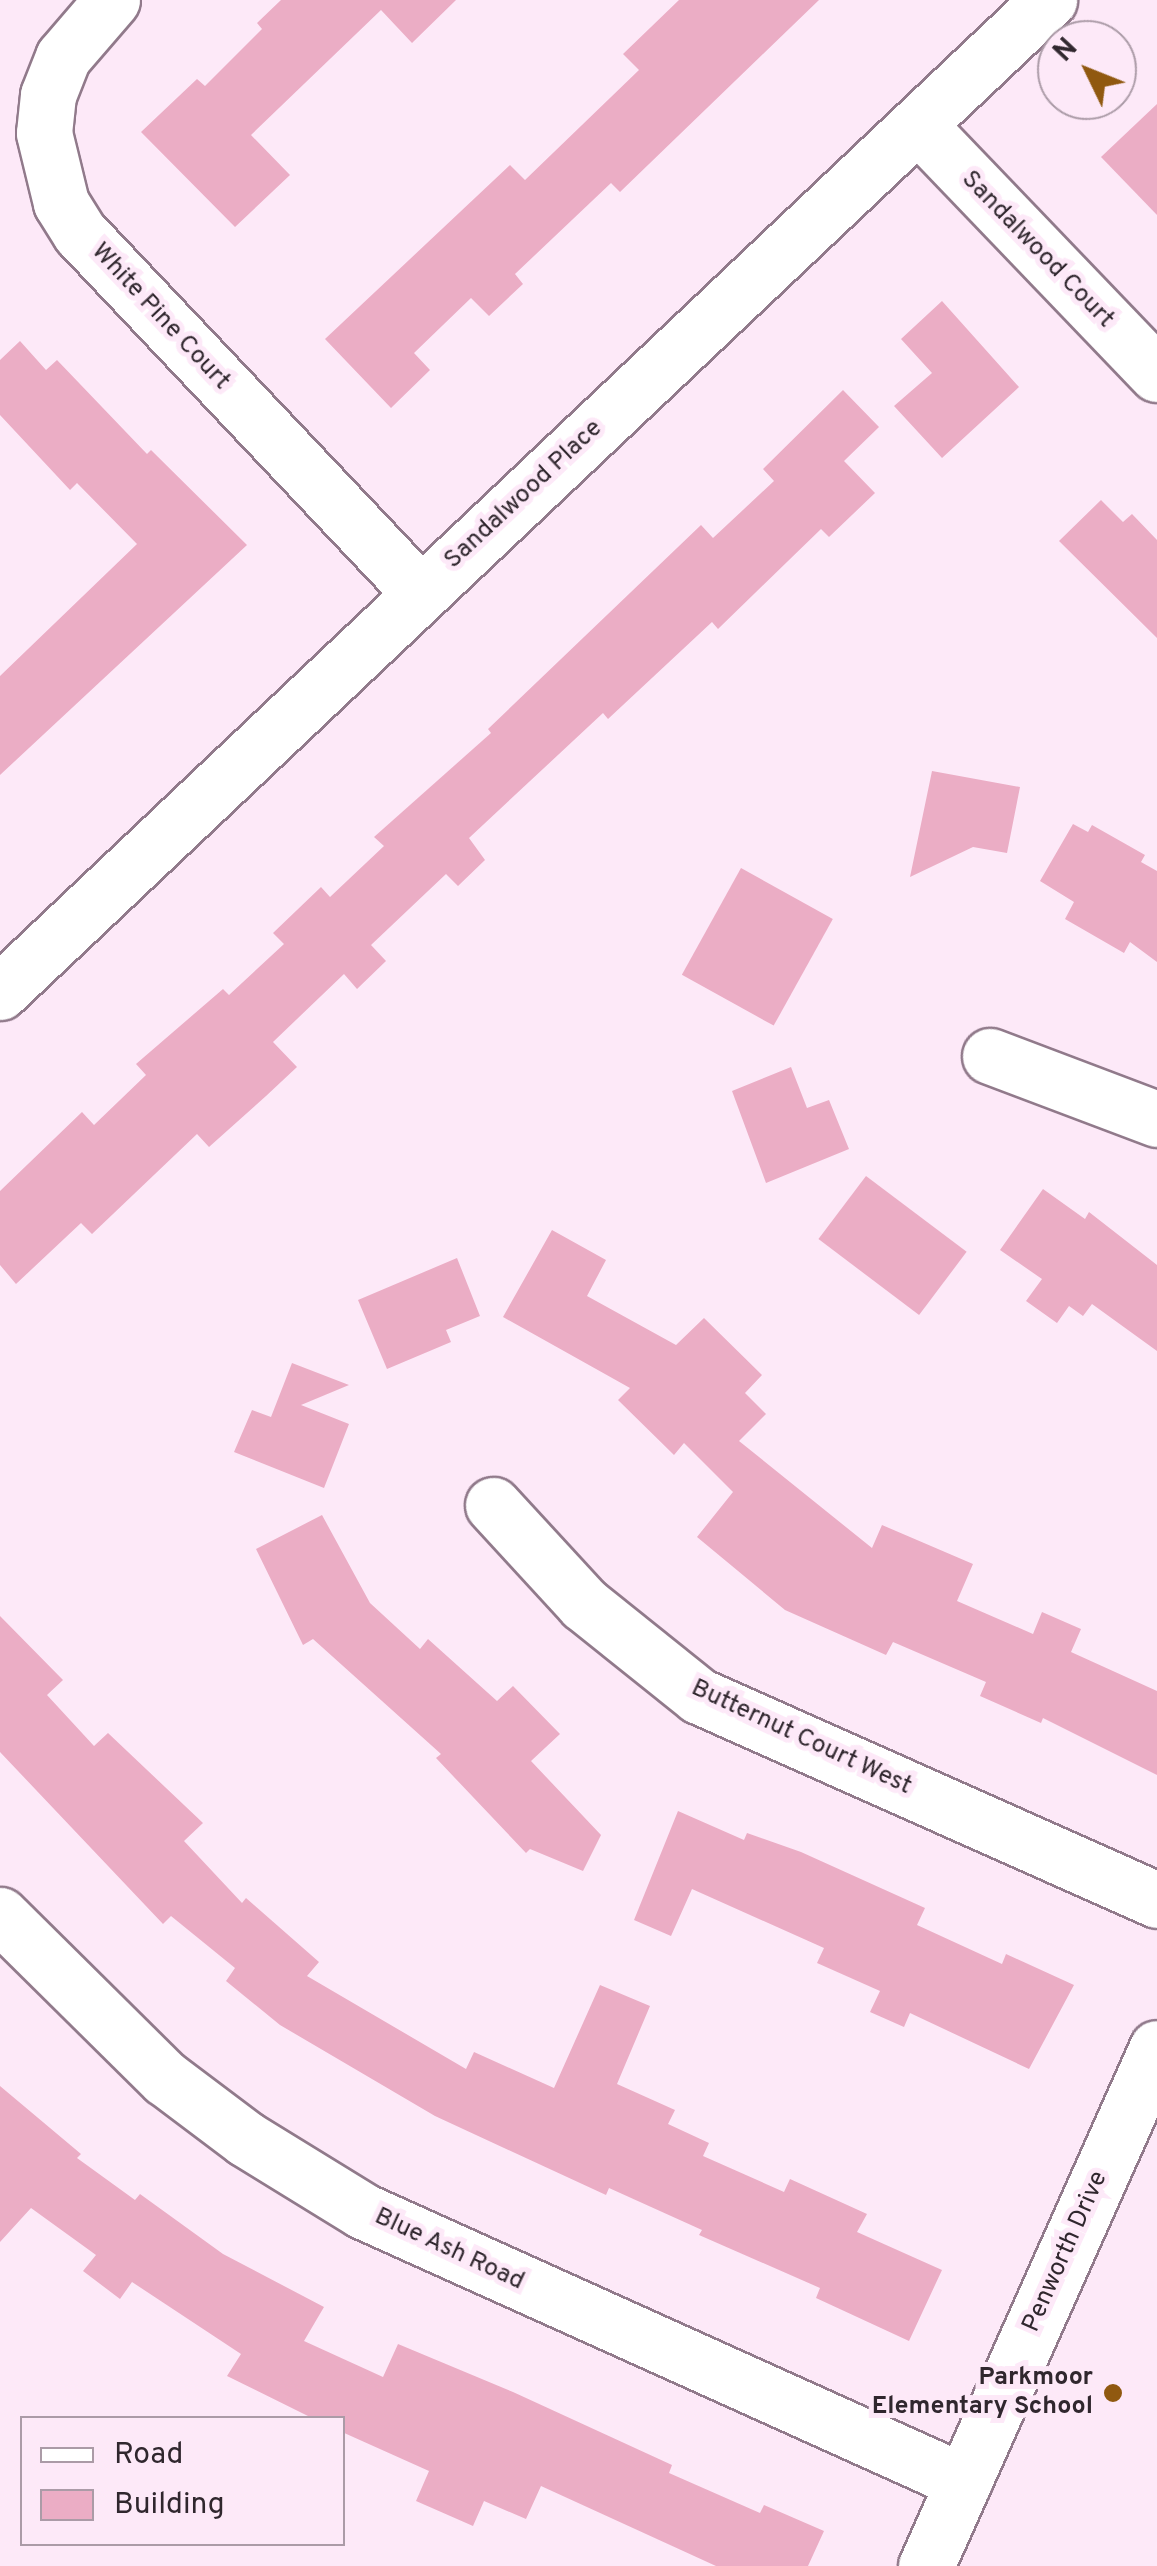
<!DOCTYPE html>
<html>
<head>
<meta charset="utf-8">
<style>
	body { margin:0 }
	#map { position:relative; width:1157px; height:2566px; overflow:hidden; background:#fde9f8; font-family:Overpass,sans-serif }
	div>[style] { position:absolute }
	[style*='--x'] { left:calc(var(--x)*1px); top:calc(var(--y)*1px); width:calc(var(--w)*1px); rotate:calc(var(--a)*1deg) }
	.building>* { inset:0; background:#ebadc5; transform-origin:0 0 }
	.roads { filter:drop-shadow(2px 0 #917a8b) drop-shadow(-2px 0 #917a8b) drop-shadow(0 2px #917a8b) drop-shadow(0 -2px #917a8b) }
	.minor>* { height:55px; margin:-27.5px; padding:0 27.5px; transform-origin:27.5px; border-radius:27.5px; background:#fff }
	.dots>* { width:28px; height:28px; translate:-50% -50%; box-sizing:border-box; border:5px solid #fde9f8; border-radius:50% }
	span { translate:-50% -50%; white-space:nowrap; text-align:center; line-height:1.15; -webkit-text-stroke:10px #fde9f8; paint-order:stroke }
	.street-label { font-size:25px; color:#30272e }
	.poi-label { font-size:25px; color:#30272e; font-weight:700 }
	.right { translate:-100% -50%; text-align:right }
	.legend { position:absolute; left:20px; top:2416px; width:325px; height:130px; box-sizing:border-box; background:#fde9f8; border:2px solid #ab9ba7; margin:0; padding:12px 18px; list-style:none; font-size:30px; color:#30272e }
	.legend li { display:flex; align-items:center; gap:20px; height:50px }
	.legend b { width:50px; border:2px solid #ab9ba7 }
	.north { position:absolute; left:1037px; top:20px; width:100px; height:100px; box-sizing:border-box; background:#fde9f8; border:2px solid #ab9ba7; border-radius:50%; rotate:313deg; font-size:28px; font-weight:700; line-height:40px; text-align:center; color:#30272e }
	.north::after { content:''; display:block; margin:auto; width:35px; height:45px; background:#905910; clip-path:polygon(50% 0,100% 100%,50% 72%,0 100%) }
</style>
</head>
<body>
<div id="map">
	<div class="building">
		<i style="clip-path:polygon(281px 0,456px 0,412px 43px,381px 10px,251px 135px,290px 175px,235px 227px,141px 132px,197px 79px,205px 86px,262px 29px,257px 23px)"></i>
		<i style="clip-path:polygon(679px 0,819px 0,620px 192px,611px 183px,515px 274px,523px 284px,489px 316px,471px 298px,414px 353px,430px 370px,391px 408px,325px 339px,510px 165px,525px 180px,639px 70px,623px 54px)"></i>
		<i style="clip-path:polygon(1157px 104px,1157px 215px,1101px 157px)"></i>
		<i style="clip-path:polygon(942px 301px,1019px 387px,942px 458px,894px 406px,932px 373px,901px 339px)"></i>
		<i style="clip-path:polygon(20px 341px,46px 370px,57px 360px,147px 454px,151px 450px,247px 545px,0 775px,0 676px,137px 544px,77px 483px,70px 490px,0 415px,0 360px)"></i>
		<i style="clip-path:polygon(843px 390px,879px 427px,844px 461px,875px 493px,829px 537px,821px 529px,718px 629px,712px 622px,608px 719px,603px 713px,469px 838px,485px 860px,458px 886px,446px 874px,371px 945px,386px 961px,357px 989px,344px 974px,273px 1042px,297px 1067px,266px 1096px,209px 1147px,197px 1134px,92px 1234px,81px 1223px,16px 1284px,0 1265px,0 1191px,82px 1112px,94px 1125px,146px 1075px,136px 1064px,223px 989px,229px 995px,284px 944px,273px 933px,321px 887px,330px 897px,384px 846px,374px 837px,491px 733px,488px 729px,701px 525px,713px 538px,774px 481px,763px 469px)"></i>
		<i style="clip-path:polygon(1101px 500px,1123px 522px,1132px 514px,1157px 540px,1157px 638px,1059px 541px)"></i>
		<i style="clip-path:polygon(932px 771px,1020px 787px,1007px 853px,973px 847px,910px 877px)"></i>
		<i style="clip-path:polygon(1073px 824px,1088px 832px,1092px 825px,1145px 855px,1141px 862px,1157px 871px,1157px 962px,1130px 942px,1124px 953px,1065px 919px,1074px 902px,1040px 881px)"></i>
		<i style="left:741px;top:868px;width:105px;height:122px;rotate:29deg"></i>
		<i style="clip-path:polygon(791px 1067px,807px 1108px,829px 1100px,849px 1149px,766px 1183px,732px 1091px)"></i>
		<i style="left:866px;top:1176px;width:126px;height:79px;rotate:37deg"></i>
		<i style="clip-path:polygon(1043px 1189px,1085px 1219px,1089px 1212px,1157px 1265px,1157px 1351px,1092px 1304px,1083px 1316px,1069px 1306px,1057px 1323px,1026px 1301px,1042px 1279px,1000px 1250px)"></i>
		<i style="clip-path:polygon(552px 1230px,606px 1260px,587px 1296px,676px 1345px,704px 1318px,762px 1375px,745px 1393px,766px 1414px,739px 1441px,872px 1548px,882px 1525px,973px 1564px,957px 1601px,1033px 1634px,1042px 1612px,1081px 1629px,1071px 1652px,1157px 1691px,1157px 1775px,1043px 1718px,1041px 1723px,980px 1696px,986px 1682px,893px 1642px,886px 1655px,785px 1610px,697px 1537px,733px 1492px,684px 1443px,674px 1455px,618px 1400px,630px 1388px,503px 1317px)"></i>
		<i style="clip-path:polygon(457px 1258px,480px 1316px,446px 1330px,451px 1342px,387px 1369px,358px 1300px)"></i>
		<i style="clip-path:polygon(292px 1363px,349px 1385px,301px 1405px,349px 1424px,324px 1488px,234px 1452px,252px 1410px,271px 1417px)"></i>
		<i style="clip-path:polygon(322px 1515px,370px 1603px,420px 1649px,428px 1639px,497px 1701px,513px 1686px,560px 1734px,531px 1761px,601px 1835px,583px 1871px,530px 1849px,526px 1853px,436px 1758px,441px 1754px,313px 1639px,303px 1645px,256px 1549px)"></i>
		<i style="clip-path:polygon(0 1616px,63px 1680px,47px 1695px,94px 1746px,108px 1733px,203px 1823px,184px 1841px,242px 1903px,246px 1898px,319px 1962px,307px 1976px,466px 2069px,474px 2052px,554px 2088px,600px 1985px,650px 2006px,617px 2084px,675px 2110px,668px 2124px,709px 2143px,703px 2156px,784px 2192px,790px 2179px,867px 2214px,857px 2232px,942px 2270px,909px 2341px,816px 2298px,820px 2288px,699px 2235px,702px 2230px,609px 2188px,606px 2195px,435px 2116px,280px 2025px,226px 1981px,235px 1968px,171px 1916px,163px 1924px,0 1752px)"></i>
		<i style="clip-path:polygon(678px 1811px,744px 1840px,747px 1833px,801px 1852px,925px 1908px,917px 1925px,1002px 1964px,1006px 1954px,1074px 1985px,1029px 2069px,910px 2013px,904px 2027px,870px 2012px,880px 1991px,817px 1963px,824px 1948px,692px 1889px,671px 1936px,634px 1920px)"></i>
		<i style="clip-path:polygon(0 2086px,81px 2154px,77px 2158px,135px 2200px,140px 2194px,223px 2254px,324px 2307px,304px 2341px,383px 2377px,398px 2344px,513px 2392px,672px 2465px,669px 2473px,760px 2513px,764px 2505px,824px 2531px,808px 2566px,716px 2566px,541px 2486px,526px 2519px,484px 2501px,473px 2526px,416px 2501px,429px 2471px,342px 2432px,342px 2418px,312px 2418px,227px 2376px,241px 2354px,132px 2282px,120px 2299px,83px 2271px,96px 2255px,31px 2208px,0 2242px)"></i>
	</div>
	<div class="roads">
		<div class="minor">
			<i style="--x:112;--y:0;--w:75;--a:130.7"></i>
			<i style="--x:63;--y:57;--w:41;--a:111.5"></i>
			<i style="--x:48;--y:95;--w:38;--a:96"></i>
			<i style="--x:44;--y:133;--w:72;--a:76.3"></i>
			<i style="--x:61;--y:203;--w:36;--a:58"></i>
			<i style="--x:80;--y:233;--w:494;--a:46.6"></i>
			<i style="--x:918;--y:125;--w:345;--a:46.2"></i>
			<i style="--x:0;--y:992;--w:1444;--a:-43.4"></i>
			<i style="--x:990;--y:1056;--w:178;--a:20.7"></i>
			<i style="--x:493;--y:1505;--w:134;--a:47.4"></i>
			<i style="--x:584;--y:1604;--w:147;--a:38.7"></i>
			<i style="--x:699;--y:1696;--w:501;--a:24.01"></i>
			<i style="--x:0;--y:1915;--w:232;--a:44.7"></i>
			<i style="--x:165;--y:2078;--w:101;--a:37"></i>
			<i style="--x:246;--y:2139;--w:137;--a:31.6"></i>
			<i style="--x:363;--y:2211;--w:659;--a:24.27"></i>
			<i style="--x:926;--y:2566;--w:567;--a:-65.97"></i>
		</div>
	</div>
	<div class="dots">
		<i style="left:1113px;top:2393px;background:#905910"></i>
	</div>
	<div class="street-label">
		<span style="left:1037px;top:250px;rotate:46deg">Sandalwood Court</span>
		<span style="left:160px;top:317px;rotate:47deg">White Pine Court</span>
		<span style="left:524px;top:495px;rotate:-43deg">Sandalwood Place</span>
		<span style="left:801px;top:1738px;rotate:25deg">Butternut Court West</span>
		<span style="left:449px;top:2250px;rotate:25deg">Blue Ash Road</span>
		<span style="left:1066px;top:2252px;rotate:-66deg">Penworth Drive</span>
	</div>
	<div class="poi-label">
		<span class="right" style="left:1093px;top:2393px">Parkmoor<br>Elementary School</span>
	</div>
	<ul class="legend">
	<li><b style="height:12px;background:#fff"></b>Road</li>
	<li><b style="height:28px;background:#ebadc5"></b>Building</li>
	</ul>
	<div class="north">N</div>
</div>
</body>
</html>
